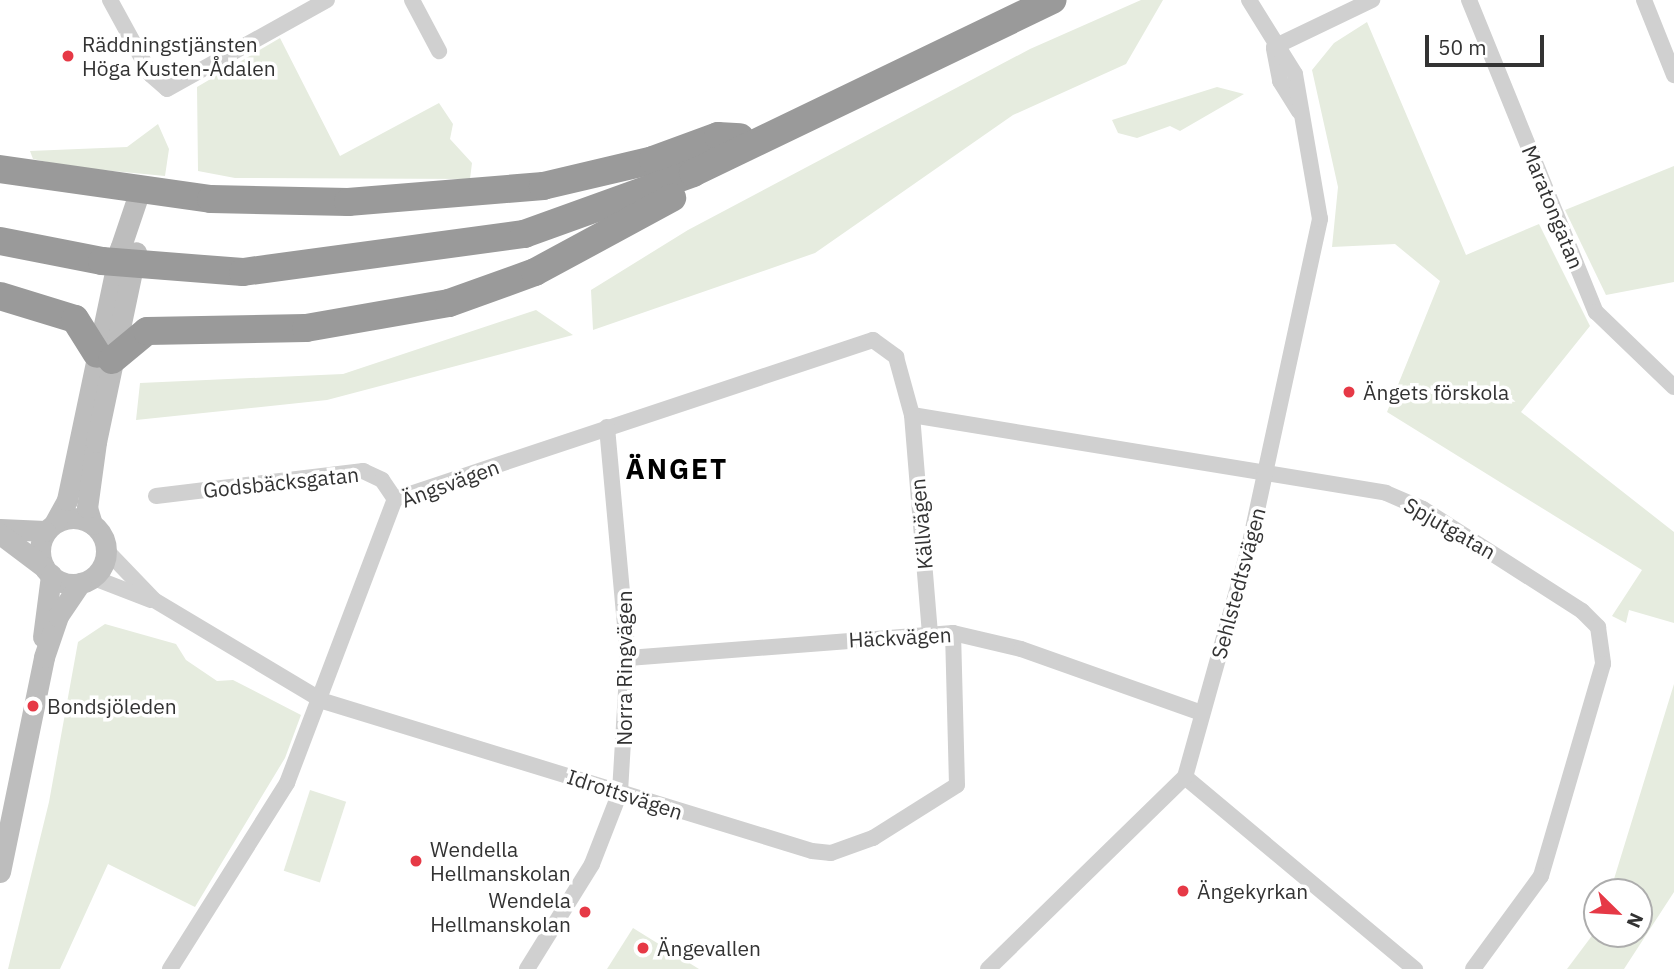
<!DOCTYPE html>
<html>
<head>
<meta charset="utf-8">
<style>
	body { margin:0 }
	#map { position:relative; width:1674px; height:969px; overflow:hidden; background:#fff; font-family:"IBM Plex Sans",sans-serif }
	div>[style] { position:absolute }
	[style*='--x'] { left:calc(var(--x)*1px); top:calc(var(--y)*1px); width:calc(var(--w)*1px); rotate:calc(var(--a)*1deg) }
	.green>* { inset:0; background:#e6ecdf; transform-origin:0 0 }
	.street>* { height:16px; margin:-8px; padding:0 8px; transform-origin:8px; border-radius:8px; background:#d0d0d0 }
	.secondary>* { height:21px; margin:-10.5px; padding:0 10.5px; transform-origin:10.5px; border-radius:10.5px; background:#bdbdbd }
	.secondary>.ring { margin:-10.5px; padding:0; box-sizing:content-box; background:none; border:21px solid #bdbdbd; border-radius:50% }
	.highway>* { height:28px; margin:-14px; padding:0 14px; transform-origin:14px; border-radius:14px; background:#9a9a9a }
	.dots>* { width:19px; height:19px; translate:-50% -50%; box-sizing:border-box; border:4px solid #fff; border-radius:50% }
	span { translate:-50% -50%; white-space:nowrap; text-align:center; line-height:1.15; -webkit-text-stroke:7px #fff; paint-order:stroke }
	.poi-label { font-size:21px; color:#333 }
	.left { translate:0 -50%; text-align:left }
	.right { translate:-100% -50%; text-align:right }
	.street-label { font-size:21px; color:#333 }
	.district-label { font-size:28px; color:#000; font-weight:700; letter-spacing:2px }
	.north { position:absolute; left:1583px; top:878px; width:70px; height:70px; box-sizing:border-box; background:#fff; border:2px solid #adadad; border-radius:50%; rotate:114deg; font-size:19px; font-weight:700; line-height:28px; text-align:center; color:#333 }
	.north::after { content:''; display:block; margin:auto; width:24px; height:32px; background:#e63946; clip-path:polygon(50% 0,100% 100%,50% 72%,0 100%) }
	.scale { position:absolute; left:1425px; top:35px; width:119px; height:32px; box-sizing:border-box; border:4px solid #333; border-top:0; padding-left:9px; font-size:21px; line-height:24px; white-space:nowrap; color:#333; -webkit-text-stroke:5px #fff; paint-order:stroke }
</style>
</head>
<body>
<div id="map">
	<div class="green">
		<i style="clip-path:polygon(1141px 0,1163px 0,1126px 64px,1013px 115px,815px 253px,593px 330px,591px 290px,688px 230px,1030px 49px)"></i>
		<i style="clip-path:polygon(1367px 22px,1466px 255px,1539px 224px,1590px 326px,1521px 412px,1674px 532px,1674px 623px,1629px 610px,1626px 623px,1612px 616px,1642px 570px,1387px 412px,1440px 281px,1395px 244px,1332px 247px,1338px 187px,1312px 70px,1334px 43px)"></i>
		<i style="clip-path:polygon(280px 38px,340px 156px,439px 103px,453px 124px,450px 139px,472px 163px,470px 179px,235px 178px,198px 171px,197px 87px)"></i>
		<i style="clip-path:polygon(1217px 87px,1244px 94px,1180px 131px,1170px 126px,1137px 138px,1118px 133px,1112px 120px)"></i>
		<i style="clip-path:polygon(158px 124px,169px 149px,165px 176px,71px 167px,33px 159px,30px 151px,127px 147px)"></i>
		<i style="clip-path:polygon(1674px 166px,1674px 282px,1606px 295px,1565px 210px)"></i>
		<i style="clip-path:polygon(536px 310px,573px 335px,327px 400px,136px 420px,140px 383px,343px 374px)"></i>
		<i style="clip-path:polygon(105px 624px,176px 644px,186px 660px,217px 681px,233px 680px,301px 715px,285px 758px,195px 907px,108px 864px,60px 969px,8px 969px,49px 802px,78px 642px)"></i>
		<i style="clip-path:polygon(1674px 684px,1674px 892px,1624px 969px,1567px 969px,1597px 929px,1639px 934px,1639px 892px,1610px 892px)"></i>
		<i style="left:310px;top:790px;width:38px;height:85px;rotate:18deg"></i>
		<i style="clip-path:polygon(633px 928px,699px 969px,607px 969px)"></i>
	</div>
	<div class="street">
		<i style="--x:110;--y:0;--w:85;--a:61.3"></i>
		<i style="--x:151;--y:75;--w:21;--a:41"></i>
		<i style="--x:167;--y:89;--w:183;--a:-29.1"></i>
		<i style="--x:412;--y:0;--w:58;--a:62.1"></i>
		<i style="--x:1469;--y:0;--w:337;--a:67.9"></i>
		<i style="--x:1596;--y:312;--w:108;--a:43.9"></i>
		<i style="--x:1644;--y:0;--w:81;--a:68.2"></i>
		<i style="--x:1274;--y:47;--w:109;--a:-25.6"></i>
		<i style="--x:1274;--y:49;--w:33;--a:79"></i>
		<i style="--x:1280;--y:81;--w:36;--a:58"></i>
		<i style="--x:912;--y:415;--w:480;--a:9.3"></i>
		<i style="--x:1386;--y:493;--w:40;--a:23.4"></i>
		<i style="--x:1423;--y:509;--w:189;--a:32.7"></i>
		<i style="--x:1582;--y:611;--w:23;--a:45"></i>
		<i style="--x:1598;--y:627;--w:37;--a:82"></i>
		<i style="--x:1603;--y:664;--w:221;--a:106.3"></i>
		<i style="--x:1541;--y:876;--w:115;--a:126.2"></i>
		<i style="--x:156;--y:496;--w:209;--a:-6.9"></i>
		<i style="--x:363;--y:471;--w:21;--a:25"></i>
		<i style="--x:382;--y:480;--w:23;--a:56"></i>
		<i style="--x:395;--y:499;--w:504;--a:-18.4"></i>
		<i style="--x:873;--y:340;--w:29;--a:36"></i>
		<i style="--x:896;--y:357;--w:60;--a:74.6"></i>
		<i style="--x:912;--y:415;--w:219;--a:85.3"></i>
		<i style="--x:107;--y:551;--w:68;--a:46.2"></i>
		<i style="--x:154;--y:600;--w:197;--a:30.9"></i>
		<i style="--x:323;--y:701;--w:511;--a:17.05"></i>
		<i style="--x:812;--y:851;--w:19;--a:6"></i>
		<i style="--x:831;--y:853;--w:45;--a:-19.7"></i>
		<i style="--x:873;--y:838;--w:99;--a:-32.2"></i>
		<i style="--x:957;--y:785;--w:152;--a:-91.5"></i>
		<i style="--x:94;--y:578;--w:61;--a:21.1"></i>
		<i style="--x:628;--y:658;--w:326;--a:-4.4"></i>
		<i style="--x:953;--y:633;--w:70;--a:13.2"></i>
		<i style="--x:1021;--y:649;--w:192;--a:19.5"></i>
		<i style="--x:1185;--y:777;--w:300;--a:39.9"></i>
		<i style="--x:170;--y:969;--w:220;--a:-57.8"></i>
		<i style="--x:287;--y:783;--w:304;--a:-69.2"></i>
		<i style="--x:527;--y:969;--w:123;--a:-58.2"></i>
		<i style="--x:592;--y:864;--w:77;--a:-68.7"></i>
		<i style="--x:620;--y:792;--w:134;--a:-86.6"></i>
		<i style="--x:628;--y:658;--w:232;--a:-95.2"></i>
		<i style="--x:988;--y:969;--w:275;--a:-44.3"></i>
		<i style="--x:1185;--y:777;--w:234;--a:-74.4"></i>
		<i style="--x:1248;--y:552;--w:341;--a:-77.8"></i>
		<i style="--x:1320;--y:219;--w:147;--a:-99.8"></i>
		<i style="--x:1295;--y:74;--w:87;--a:-121.9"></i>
	</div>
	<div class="secondary">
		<i class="ring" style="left:40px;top:518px;width:45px;height:45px"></i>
		<i style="--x:55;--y:522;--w:25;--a:-61"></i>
		<i style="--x:67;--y:500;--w:257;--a:-78.1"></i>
		<i style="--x:120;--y:249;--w:62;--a:-71.3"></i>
		<i style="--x:92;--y:524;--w:17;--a:-107"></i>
		<i style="--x:87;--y:508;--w:67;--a:-82.2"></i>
		<i style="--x:96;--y:442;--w:194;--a:-78.1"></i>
		<i style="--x:0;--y:529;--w:45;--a:2.5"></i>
		<i style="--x:0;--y:534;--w:55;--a:36.9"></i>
		<i style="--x:43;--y:637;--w:63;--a:-82.6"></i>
		<i style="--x:0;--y:872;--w:219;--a:-78.4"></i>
		<i style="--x:44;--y:657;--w:43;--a:-71.1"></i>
		<i style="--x:58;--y:616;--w:40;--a:-56"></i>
	</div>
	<div class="highway">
		<i style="--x:0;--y:169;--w:213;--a:8.1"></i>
		<i style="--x:211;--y:199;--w:137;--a:1.3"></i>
		<i style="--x:348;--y:202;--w:196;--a:-4.7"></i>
		<i style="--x:543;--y:186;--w:113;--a:-13.3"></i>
		<i style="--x:653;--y:160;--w:69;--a:-20.3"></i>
		<i style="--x:718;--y:136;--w:22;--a:3"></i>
		<i style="--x:0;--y:241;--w:104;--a:11.1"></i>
		<i style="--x:102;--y:261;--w:141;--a:4.5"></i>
		<i style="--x:243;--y:272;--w:284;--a:-7.7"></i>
		<i style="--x:524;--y:234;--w:180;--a:-19.8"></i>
		<i style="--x:693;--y:173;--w:399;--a:-25.7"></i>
		<i style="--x:0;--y:296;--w:78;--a:17"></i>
		<i style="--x:75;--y:319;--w:41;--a:57.8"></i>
		<i style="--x:112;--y:360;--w:45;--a:-39.6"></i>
		<i style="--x:147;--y:331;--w:159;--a:-1.1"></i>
		<i style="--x:306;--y:328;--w:145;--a:-9.9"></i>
		<i style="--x:449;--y:303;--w:91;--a:-19.8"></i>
		<i style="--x:535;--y:272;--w:156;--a:-28.4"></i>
	</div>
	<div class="dots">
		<i style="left:68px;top:56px;background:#e63946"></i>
		<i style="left:1349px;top:392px;background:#e63946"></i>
		<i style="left:33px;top:706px;background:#e63946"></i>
		<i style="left:416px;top:861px;background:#e63946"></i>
		<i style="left:1183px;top:891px;background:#e63946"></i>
		<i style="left:585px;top:912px;background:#e63946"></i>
		<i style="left:643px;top:948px;background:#e63946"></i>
	</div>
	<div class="poi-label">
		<span class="left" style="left:82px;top:56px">Räddningstjänsten<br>Höga Kusten-Ådalen</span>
		<span class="left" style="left:1363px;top:392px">Ängets förskola</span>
		<span class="left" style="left:47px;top:706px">Bondsjöleden</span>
		<span class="left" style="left:430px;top:861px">Wendella<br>Hellmanskolan</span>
		<span class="left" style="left:1197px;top:891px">Ängekyrkan</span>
		<span class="right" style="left:571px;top:912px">Wendela<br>Hellmanskolan</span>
		<span class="left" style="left:657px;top:948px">Ängevallen</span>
	</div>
	<div class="street-label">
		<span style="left:1553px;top:207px;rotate:68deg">Maratongatan</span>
		<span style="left:281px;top:482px;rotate:-6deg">Godsbäcksgatan</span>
		<span style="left:450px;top:483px;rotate:-20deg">Ängsvägen</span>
		<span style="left:921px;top:524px;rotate:-95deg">Källvägen</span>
		<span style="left:1450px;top:528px;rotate:30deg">Spjutgatan</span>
		<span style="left:1238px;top:583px;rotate:-75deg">Sehlstedtsvägen</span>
		<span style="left:900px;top:637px;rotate:-3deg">Häckvägen</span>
		<span style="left:624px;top:668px;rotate:-90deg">Norra Ringvägen</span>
		<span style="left:625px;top:794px;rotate:18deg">Idrottsvägen</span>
	</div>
	<div class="district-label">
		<span style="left:677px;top:469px">ÄNGET</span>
	</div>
	<div class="north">N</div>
	<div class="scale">50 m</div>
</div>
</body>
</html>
